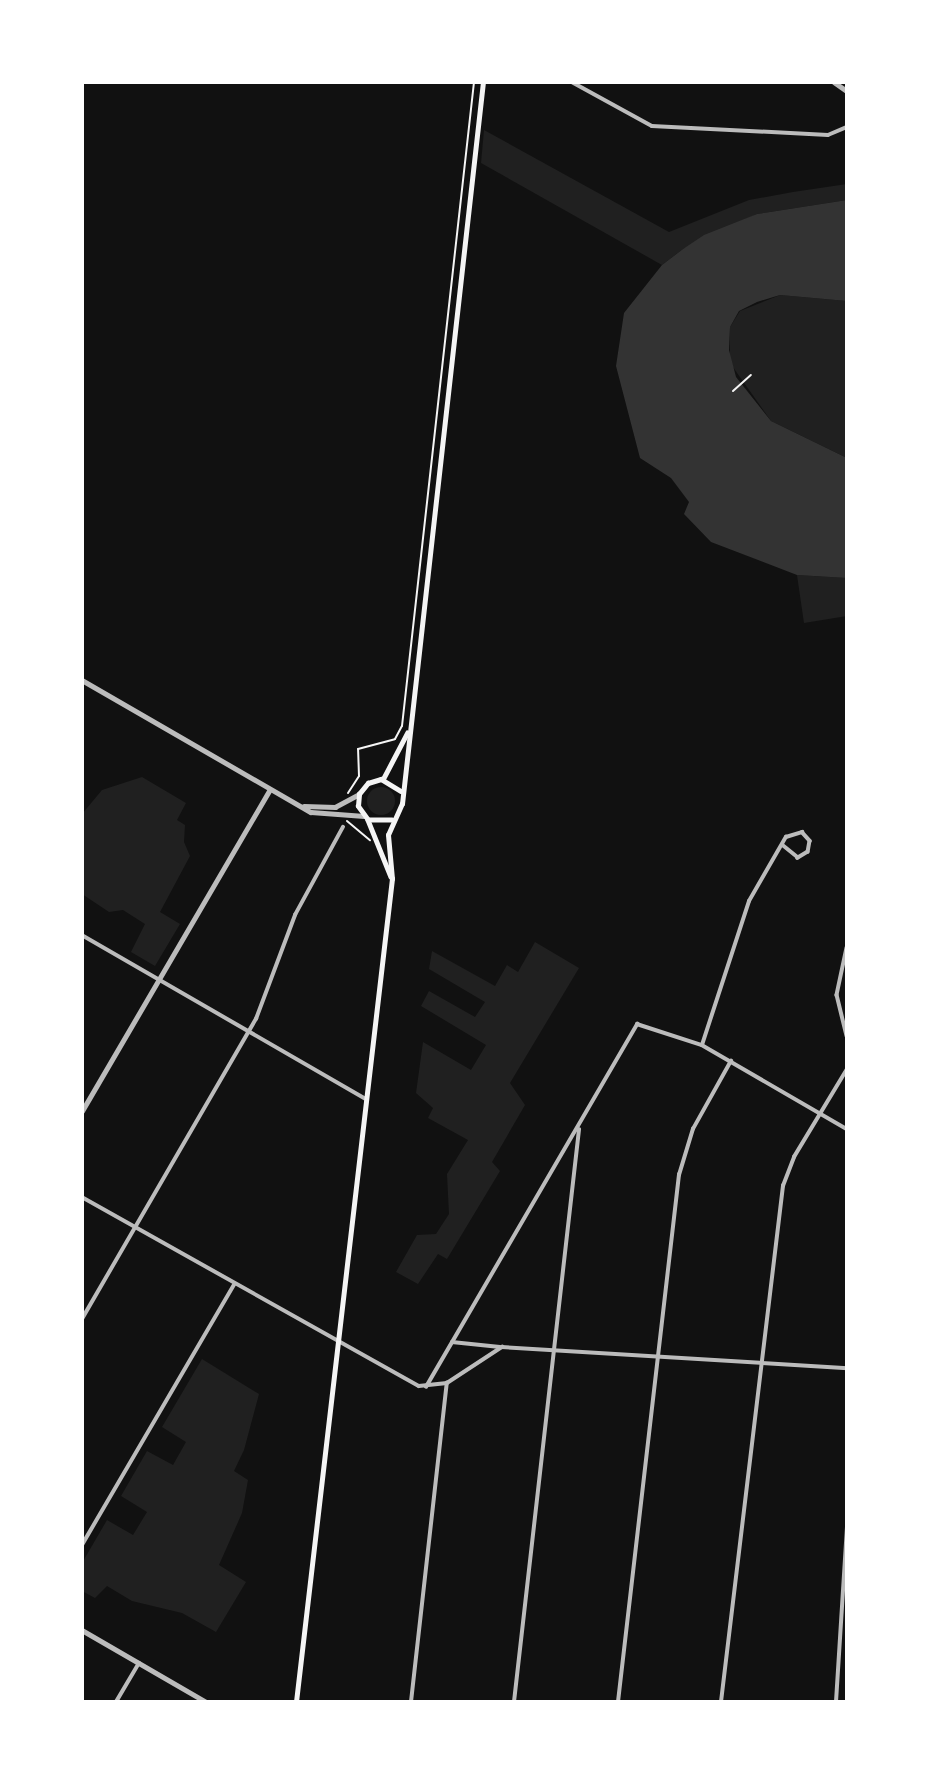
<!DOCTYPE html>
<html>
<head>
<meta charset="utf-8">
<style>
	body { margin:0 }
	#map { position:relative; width:929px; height:1784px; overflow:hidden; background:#111; font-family:"Golos Text",sans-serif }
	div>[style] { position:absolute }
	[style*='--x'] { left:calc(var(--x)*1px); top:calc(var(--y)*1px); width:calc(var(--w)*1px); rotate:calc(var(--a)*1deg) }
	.green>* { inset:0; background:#202020 }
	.round { border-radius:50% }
	.water>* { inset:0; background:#333 }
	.path>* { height:2px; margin:-1px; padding:0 1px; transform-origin:1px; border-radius:1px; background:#f5f5f5 }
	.minor>* { height:3.5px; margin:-1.75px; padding:0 1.75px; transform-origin:1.75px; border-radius:1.75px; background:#bcbcbc }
	.tertiary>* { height:4.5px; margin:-2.25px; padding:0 2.25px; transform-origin:2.25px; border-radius:2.25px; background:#bcbcbc }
	.secondary>* { height:4.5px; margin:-2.25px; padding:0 2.25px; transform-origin:2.25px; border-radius:2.25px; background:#f5f5f5 }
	span { translate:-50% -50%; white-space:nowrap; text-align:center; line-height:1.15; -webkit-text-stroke:7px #fff; paint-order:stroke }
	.frame { position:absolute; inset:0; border:84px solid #fff; pointer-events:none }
</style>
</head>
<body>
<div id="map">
	<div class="green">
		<i style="clip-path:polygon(484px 130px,669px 232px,749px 200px,793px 192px,847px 184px,847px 200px,757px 214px,683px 249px,662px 265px,481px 163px)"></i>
		<i style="clip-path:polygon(780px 295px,847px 301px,847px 458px,771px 421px,730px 363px,730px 327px,740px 311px)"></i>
		<i style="clip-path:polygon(797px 575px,847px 578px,847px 616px,804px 623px)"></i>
		<i style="clip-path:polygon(142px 777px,186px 803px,177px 820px,185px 825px,184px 842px,190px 856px,160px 912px,180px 924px,155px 966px,131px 952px,145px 924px,123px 910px,109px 912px,82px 894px,82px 814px,102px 790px)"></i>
		<i class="round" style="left:367px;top:787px;width:28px;height:28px"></i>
		<i style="clip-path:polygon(535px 942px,579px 968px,510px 1083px,525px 1105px,492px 1162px,500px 1171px,447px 1259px,438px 1254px,418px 1284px,396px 1272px,417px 1235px,436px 1234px,449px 1214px,447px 1174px,468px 1140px,428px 1118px,433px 1108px,416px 1093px,423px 1042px,471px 1070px,486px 1045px,421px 1006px,429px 991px,475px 1017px,485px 1002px,429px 969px,432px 951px,495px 986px,507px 965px,518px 972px)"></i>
		<i style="clip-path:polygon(202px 1359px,259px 1394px,244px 1450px,234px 1471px,248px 1480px,242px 1513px,219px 1565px,246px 1582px,216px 1632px,182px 1613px,132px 1601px,107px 1586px,95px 1598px,82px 1591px,82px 1563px,107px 1520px,133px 1535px,147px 1512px,121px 1496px,147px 1451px,173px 1465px,186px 1442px,162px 1427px)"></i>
	</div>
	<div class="water">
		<i style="clip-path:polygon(847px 200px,847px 301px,780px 295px,757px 302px,739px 311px,730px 327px,729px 350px,736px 377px,771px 421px,847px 458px,847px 578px,797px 575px,711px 542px,684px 514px,689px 502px,671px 478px,640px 458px,616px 366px,624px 313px,662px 265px,683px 249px,704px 235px,757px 214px)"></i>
	</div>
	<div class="path">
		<i style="--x:733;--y:391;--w:24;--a:-42"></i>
		<i style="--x:348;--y:793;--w:20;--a:-57"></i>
		<i style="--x:359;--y:776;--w:27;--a:-92"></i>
		<i style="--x:358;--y:749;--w:38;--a:-15"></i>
		<i style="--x:395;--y:739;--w:15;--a:-62"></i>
		<i style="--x:402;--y:726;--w:648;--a:-83.62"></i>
		<i style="--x:347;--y:821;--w:30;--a:40"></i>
	</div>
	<div class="minor">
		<i style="--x:572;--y:82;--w:91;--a:28.8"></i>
		<i style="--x:652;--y:126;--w:176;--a:2.9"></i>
		<i style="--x:828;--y:135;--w:21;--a:-23"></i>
		<i style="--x:82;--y:935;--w:328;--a:30"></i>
		<i style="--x:847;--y:948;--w:48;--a:102"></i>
		<i style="--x:837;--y:995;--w:42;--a:76.3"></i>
		<i style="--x:702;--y:1045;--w:151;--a:-71.9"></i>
		<i style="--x:749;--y:901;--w:74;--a:-60"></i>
		<i style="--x:786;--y:837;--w:17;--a:-17"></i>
		<i style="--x:802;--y:832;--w:12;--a:48"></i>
		<i style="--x:810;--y:841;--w:11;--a:100"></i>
		<i style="--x:808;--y:852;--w:12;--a:149"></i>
		<i style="--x:798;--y:858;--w:19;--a:-141"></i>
		<i style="--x:82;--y:1197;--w:386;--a:29.3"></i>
		<i style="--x:419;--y:1386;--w:28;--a:-6"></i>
		<i style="--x:447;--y:1383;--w:66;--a:-33.2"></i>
		<i style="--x:502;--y:1347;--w:346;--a:3.5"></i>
		<i style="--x:82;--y:1319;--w:347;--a:-59.9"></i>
		<i style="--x:256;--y:1019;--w:111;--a:-69.4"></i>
		<i style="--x:295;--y:915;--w:100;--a:-61.4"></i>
		<i style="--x:452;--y:1342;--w:48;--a:5.9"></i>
		<i style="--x:426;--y:1387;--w:420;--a:-59.8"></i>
		<i style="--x:637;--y:1024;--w:68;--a:17.9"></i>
		<i style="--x:702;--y:1045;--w:168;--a:30.1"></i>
		<i style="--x:82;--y:1545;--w:301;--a:-59.7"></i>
		<i style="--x:116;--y:1702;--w:45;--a:-59.5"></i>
		<i style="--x:411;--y:1702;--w:321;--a:-83.6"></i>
		<i style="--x:514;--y:1702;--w:576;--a:-83.52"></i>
		<i style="--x:618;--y:1702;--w:531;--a:-83.4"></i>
		<i style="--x:679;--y:1175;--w:48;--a:-73.1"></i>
		<i style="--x:693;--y:1129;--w:78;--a:-60.8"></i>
		<i style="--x:721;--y:1702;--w:520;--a:-83.15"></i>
		<i style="--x:783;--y:1186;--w:31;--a:-69"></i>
		<i style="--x:794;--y:1157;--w:103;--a:-58.9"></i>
		<i style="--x:836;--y:1702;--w:176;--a:-86.4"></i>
	</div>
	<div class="tertiary">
		<i style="--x:834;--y:82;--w:16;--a:35"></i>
		<i style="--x:82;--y:680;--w:264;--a:30"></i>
		<i style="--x:311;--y:812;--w:53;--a:4.3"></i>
		<i style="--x:304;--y:806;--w:31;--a:2"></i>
		<i style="--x:335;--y:807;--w:27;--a:-28"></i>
		<i style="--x:82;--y:1111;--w:371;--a:-59.7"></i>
		<i style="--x:82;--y:1630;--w:143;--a:30.1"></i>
	</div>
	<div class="secondary">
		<i style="--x:383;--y:779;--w:52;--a:-62.4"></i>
		<i style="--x:368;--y:820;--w:61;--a:68"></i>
		<i style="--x:392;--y:820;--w:24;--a:180"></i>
		<i style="--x:368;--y:820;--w:17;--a:-126"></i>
		<i style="--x:358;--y:806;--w:12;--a:-85"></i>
		<i style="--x:359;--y:794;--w:14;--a:-51"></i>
		<i style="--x:368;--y:783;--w:14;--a:-17"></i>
		<i style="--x:381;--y:779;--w:23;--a:31"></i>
		<i style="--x:296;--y:1702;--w:829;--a:-83.35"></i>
		<i style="--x:392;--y:879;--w:44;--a:-95.2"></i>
		<i style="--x:388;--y:835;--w:34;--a:-66"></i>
		<i style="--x:402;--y:804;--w:727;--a:-83.6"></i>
	</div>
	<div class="frame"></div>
</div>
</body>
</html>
